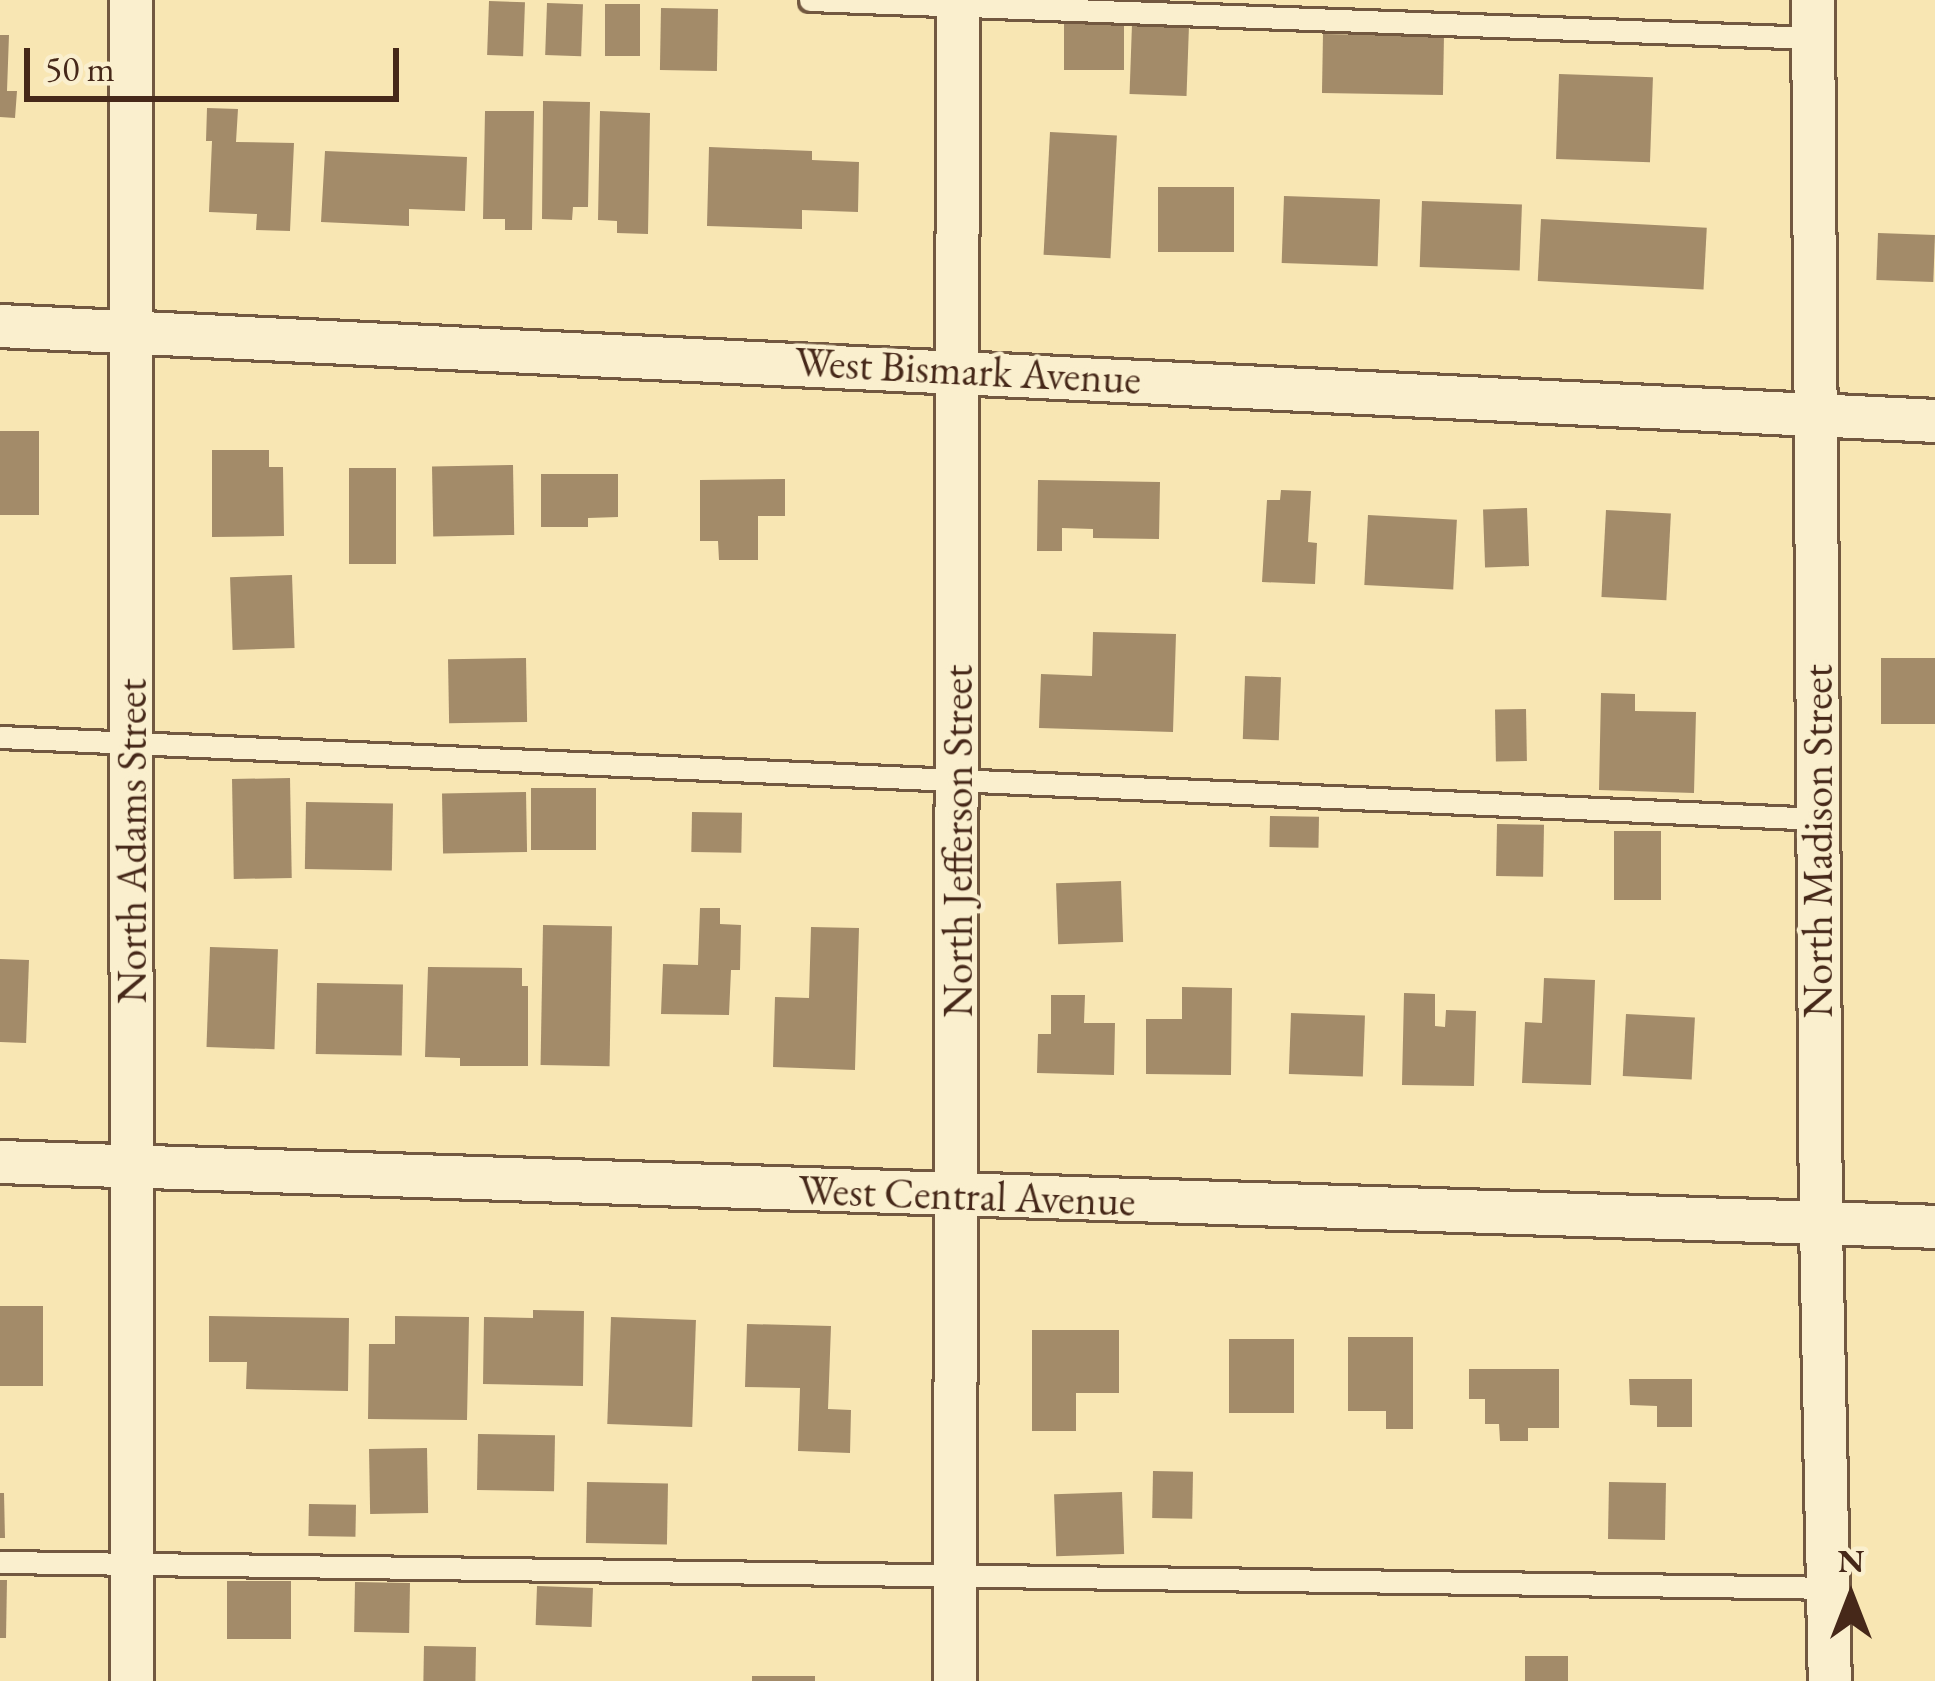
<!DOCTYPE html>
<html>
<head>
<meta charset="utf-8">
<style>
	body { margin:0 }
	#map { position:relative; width:1935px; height:1681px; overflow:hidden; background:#f8e6b3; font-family:"EB Garamond",serif }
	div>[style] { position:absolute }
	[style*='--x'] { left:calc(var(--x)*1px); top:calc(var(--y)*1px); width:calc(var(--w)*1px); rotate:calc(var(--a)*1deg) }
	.building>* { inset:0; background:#a38b69; transform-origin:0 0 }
	.roads { filter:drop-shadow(3px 0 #725840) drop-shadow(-3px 0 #725840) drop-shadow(0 3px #725840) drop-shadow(0 -3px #725840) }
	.lane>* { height:21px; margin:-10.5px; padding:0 10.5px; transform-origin:10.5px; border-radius:10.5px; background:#faefce }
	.street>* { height:42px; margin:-21px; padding:0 21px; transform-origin:21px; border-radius:21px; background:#faefce }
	span { translate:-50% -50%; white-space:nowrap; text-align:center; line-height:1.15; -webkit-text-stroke:9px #faefce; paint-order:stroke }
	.street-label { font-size:42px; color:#462819 }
	.north { position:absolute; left:1791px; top:1537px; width:120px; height:120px; -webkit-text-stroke:9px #faefce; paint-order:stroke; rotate:0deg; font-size:33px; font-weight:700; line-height:48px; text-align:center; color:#462819 }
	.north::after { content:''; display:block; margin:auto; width:42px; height:54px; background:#462819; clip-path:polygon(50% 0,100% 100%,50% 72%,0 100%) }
	.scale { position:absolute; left:24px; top:48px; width:375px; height:54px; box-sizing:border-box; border:6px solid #462819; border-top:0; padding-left:15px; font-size:36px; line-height:42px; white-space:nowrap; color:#462819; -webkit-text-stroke:9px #faefce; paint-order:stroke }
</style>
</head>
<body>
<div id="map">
	<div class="building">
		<i style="left:489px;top:1px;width:36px;height:54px;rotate:2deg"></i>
		<i style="left:547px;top:3px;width:36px;height:52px;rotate:2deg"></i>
		<i style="left:605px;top:4px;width:35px;height:52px"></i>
		<i style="left:661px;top:8px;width:57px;height:62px;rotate:1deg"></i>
		<i style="left:1064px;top:19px;width:60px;height:51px"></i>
		<i style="left:1132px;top:24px;width:57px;height:70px;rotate:2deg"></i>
		<i style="left:1323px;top:34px;width:121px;height:59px;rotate:1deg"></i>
		<i style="clip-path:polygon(0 35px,9px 35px,7px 91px,17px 91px,15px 118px,0 117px)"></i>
		<i style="left:1559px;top:74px;width:94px;height:85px;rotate:2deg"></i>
		<i style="clip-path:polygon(543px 101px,590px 102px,588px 207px,573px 207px,572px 220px,542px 219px)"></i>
		<i style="clip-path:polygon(207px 108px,238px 109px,236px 142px,294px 143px,290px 231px,256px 230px,257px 214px,209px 212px,212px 141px,206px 141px)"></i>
		<i style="clip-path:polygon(485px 111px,534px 111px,532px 230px,505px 230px,505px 219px,483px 219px)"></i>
		<i style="clip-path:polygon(600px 111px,650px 113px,648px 234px,617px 233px,617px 221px,598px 220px)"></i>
		<i style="left:1050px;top:132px;width:67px;height:123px;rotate:3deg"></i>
		<i style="clip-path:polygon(709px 147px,812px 151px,812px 160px,859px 162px,858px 212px,802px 210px,802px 229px,707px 226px)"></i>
		<i style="clip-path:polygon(325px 151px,467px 157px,465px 211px,409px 209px,409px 226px,321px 222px)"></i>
		<i style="left:1158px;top:187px;width:76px;height:65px"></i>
		<i style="left:1284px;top:196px;width:96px;height:67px;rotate:2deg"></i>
		<i style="left:1422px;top:201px;width:100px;height:66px;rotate:2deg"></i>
		<i style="left:1541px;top:219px;width:166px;height:62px;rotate:3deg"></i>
		<i style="left:1878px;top:233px;width:57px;height:47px;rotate:2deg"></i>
		<i style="left:0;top:431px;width:39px;height:84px"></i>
		<i style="clip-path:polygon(212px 450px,269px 450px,269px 467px,283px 467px,284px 536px,212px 537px)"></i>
		<i style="left:513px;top:465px;width:70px;height:81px;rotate:89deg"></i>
		<i style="left:349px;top:468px;width:47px;height:96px"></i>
		<i style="clip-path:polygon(541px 474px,618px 474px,618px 517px,588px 518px,588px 527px,541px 527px)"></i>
		<i style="clip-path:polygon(785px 479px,785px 516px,758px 516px,758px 560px,719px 560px,718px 541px,700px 541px,700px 480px)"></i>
		<i style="clip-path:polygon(1038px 480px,1160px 482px,1159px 539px,1093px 538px,1093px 529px,1062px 528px,1062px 551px,1037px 551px)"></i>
		<i style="clip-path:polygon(1281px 490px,1311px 491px,1308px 542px,1317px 543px,1315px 584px,1262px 582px,1267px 500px,1280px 500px)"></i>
		<i style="left:1527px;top:508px;width:58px;height:44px;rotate:88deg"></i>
		<i style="left:1606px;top:510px;width:65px;height:87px;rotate:3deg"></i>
		<i style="left:1368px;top:515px;width:89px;height:70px;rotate:3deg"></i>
		<i style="left:292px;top:575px;width:73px;height:62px;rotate:88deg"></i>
		<i style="clip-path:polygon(1093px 632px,1176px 634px,1173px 732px,1039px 728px,1041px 674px,1092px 676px)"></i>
		<i style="left:526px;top:658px;width:64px;height:78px;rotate:89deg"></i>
		<i style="left:1935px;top:658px;width:66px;height:54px;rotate:90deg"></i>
		<i style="left:1245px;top:676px;width:36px;height:63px;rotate:2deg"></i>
		<i style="clip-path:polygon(1601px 693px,1635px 694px,1635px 711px,1696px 712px,1694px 793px,1599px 790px)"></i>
		<i style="left:1526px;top:709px;width:52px;height:31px;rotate:89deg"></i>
		<i style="left:290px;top:778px;width:100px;height:58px;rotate:89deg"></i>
		<i style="left:531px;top:788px;width:65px;height:62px"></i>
		<i style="left:526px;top:792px;width:60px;height:84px;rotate:89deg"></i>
		<i style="left:306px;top:802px;width:87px;height:67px;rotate:1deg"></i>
		<i style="left:692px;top:812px;width:50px;height:40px;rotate:1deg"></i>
		<i style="left:1270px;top:816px;width:49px;height:31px;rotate:1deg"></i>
		<i style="left:1497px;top:824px;width:47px;height:52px;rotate:1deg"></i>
		<i style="left:1614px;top:831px;width:47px;height:69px"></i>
		<i style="left:1121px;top:881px;width:61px;height:65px;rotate:88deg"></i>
		<i style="clip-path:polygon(700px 908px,720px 908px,720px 924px,741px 925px,740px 970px,731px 970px,729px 1015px,661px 1014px,663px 964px,698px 965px)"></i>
		<i style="left:543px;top:925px;width:69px;height:140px;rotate:1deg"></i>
		<i style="clip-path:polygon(811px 927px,859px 928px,855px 1070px,773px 1067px,775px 997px,809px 998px)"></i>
		<i style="left:210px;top:947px;width:68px;height:100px;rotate:2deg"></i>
		<i style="left:0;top:959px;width:29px;height:83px;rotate:2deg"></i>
		<i style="clip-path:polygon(428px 967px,522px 968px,522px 986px,528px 986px,528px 1066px,460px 1066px,460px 1058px,425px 1057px)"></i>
		<i style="clip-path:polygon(1544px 978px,1595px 980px,1591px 1085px,1522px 1083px,1525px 1022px,1542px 1023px)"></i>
		<i style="left:317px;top:983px;width:86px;height:71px;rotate:1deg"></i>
		<i style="clip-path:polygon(1182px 987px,1232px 988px,1231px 1075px,1146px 1074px,1146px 1019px,1182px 1019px)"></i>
		<i style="clip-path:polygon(1404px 993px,1435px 994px,1435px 1026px,1445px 1027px,1446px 1010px,1476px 1011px,1474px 1086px,1402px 1085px)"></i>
		<i style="clip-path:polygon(1051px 995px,1085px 995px,1084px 1023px,1115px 1023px,1114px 1075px,1037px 1073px,1038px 1034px,1051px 1034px)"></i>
		<i style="left:1291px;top:1013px;width:74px;height:61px;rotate:2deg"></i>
		<i style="left:1626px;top:1014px;width:69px;height:62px;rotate:3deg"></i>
		<i style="left:0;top:1306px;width:43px;height:80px"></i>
		<i style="clip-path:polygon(533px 1310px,584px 1311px,583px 1386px,483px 1384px,484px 1317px,533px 1318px)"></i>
		<i style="clip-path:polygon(209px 1316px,349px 1318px,348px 1391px,246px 1389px,247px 1362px,209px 1362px)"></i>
		<i style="clip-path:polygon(395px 1316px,469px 1317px,467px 1420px,368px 1419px,369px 1344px,395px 1344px)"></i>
		<i style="left:611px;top:1317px;width:85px;height:107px;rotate:2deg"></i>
		<i style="clip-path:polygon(747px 1324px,831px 1326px,828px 1409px,851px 1410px,850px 1453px,798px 1451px,800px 1388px,745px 1387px)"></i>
		<i style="clip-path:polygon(1032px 1330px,1119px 1330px,1119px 1393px,1076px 1393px,1076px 1431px,1032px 1431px)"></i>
		<i style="clip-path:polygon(1348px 1337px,1413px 1337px,1413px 1429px,1386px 1429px,1386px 1411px,1348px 1411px)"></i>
		<i style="left:1229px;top:1339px;width:65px;height:74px"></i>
		<i style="clip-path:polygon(1469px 1369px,1559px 1369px,1559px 1428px,1528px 1428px,1528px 1441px,1500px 1441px,1499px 1424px,1485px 1424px,1485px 1399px,1469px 1399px)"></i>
		<i style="clip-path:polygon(1629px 1379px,1692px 1379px,1692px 1427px,1657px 1427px,1657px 1406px,1630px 1405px)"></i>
		<i style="left:478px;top:1434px;width:77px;height:56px;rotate:1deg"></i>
		<i style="left:427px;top:1448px;width:65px;height:58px;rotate:89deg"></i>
		<i style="left:1153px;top:1471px;width:40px;height:47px;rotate:1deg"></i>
		<i style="left:587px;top:1482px;width:81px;height:61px;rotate:1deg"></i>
		<i style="left:1609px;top:1482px;width:57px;height:57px;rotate:1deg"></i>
		<i style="left:1122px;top:1492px;width:62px;height:68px;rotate:88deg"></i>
		<i style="clip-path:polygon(0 1493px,4px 1493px,5px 1538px,0 1538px)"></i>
		<i style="left:309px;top:1504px;width:47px;height:32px;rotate:1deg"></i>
		<i style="clip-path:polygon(0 1580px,7px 1580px,6px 1638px,0 1638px)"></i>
		<i style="left:291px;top:1581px;width:58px;height:64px;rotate:90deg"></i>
		<i style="left:355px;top:1582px;width:55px;height:50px;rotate:1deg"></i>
		<i style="left:537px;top:1586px;width:56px;height:39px;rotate:2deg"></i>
		<i style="left:424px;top:1646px;width:52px;height:35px;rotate:1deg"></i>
		<i style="left:1525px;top:1656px;width:43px;height:25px"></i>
		<i style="left:752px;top:1676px;width:63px;height:5px"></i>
	</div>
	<div class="roads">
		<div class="lane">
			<i style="--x:810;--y:0;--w:1004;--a:2.17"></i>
			<i style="--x:0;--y:737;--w:1820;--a:2.58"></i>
			<i style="--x:0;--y:1562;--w:1828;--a:0.81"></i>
		</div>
		<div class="street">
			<i style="--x:131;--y:0;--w:1681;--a:89.97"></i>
			<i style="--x:1813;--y:0;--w:1224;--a:89.63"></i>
			<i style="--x:1821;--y:1224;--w:457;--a:88.9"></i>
			<i style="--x:0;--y:326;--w:1937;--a:2.81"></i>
			<i style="--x:0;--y:1162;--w:1936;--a:1.92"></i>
			<i style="--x:955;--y:1681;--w:1681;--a:-89.9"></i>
		</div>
	</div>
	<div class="street-label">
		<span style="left:968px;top:371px;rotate:3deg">West Bismark Avenue</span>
		<span style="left:132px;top:841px;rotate:-90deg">North Adams Street</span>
		<span style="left:958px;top:841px;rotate:-90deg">North Jefferson Street</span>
		<span style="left:1818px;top:841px;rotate:-90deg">North Madison Street</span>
		<span style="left:967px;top:1196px;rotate:2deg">West Central Avenue</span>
	</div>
	<div class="north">N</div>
	<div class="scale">50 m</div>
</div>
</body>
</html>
